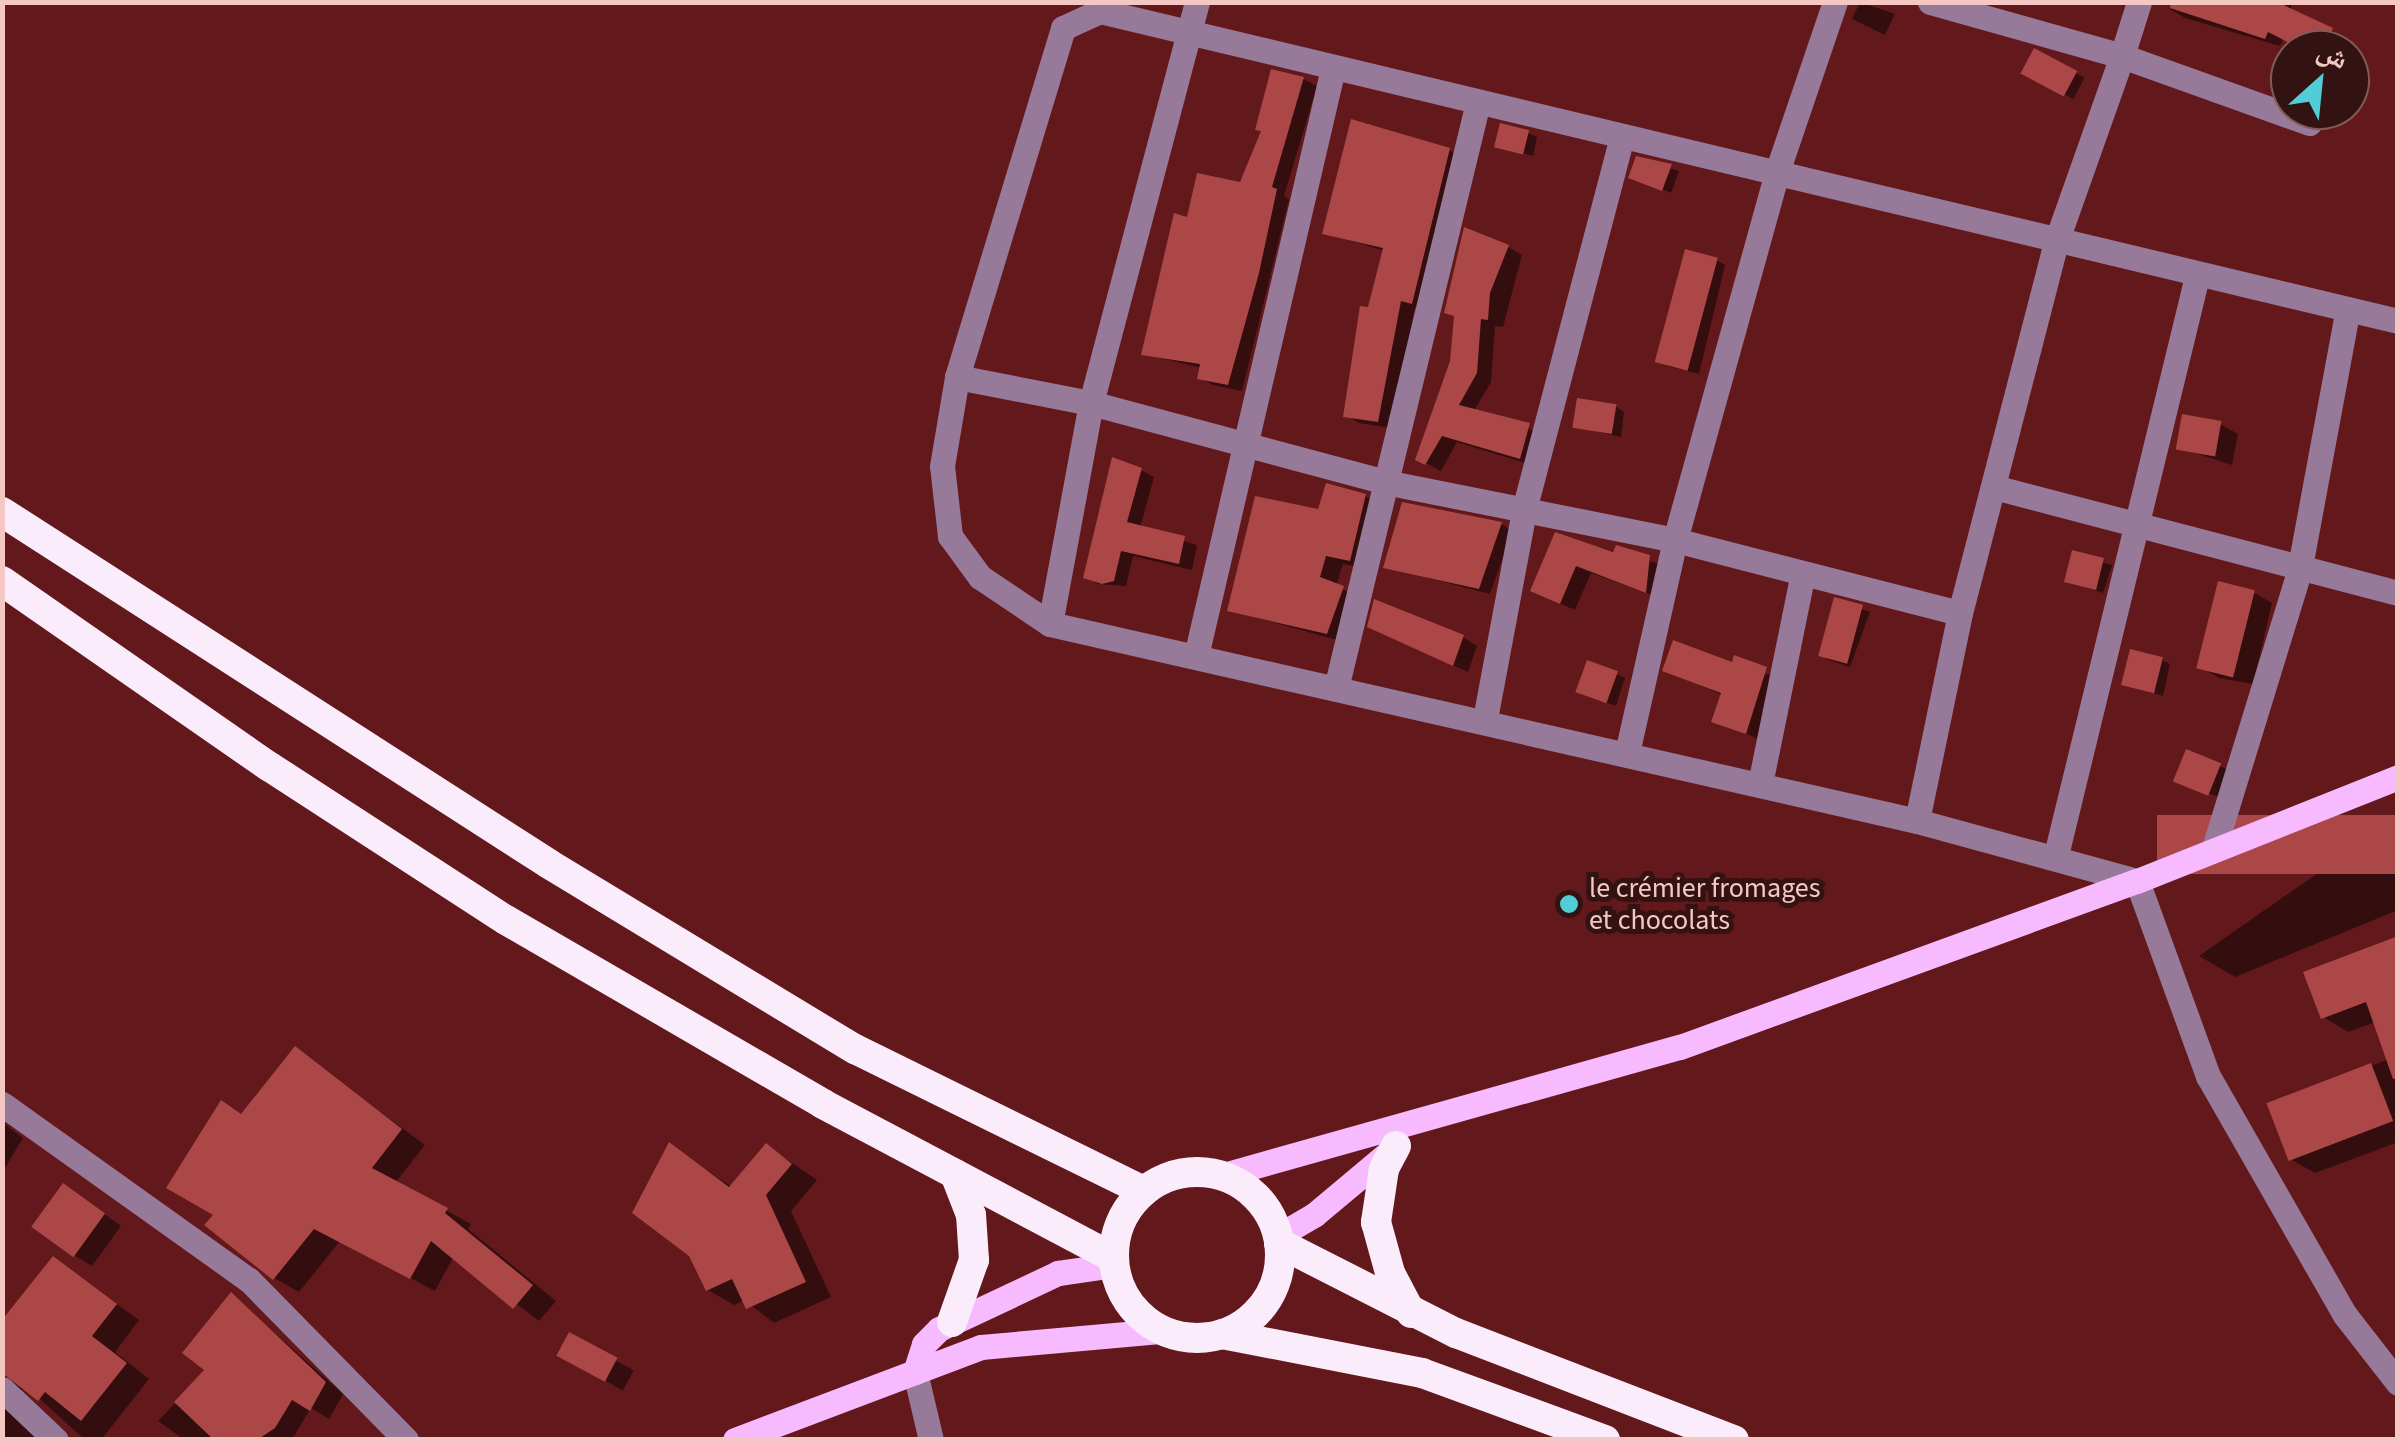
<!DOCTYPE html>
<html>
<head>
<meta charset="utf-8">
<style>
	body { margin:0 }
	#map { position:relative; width:2400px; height:1442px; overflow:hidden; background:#63191b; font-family:"Source Sans 3","Noto Naskh Arabic",sans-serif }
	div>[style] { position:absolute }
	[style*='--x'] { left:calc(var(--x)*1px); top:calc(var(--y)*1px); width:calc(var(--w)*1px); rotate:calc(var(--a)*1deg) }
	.shadow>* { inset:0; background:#0007; transform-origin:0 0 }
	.building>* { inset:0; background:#ab4746; transform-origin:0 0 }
	.minor>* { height:25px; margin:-12.5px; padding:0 12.5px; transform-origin:12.5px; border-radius:12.5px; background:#97799a }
	.major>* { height:25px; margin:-12.5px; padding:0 12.5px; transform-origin:12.5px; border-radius:12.5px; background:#f7bafe }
	.highway>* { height:30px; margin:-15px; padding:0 15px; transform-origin:15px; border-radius:15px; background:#fbecfc }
	.highway>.ring { margin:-15px; padding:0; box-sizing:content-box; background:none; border:30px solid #fbecfc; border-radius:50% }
	.dots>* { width:28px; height:28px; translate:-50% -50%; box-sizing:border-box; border:5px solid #331312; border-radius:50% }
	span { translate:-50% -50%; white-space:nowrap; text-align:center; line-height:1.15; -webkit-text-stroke:10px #331312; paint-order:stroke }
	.poi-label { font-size:28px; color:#f5c7c3 }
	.left { translate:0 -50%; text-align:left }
	.frame { position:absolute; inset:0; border:5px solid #f5c7c3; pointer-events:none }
	.north { position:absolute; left:2270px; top:30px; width:100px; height:100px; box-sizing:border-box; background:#331312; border:2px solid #815b59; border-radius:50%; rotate:27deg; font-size:28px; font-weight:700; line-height:40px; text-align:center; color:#f5c7c3 }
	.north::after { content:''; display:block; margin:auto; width:35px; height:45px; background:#52ccd6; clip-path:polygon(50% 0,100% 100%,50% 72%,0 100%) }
</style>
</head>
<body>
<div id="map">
	<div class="shadow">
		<i style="clip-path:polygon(1860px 2px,1895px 14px,1885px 35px,1852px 19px)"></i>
		<i style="clip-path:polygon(2172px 2px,2292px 2px,2290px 10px,2346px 38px,2341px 50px,2306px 50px,2283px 39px,2280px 46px,2185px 18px,2170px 9px)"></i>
		<i style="left:2036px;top:52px;width:55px;height:24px;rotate:28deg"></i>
		<i style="clip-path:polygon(1303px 79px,1317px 86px,1284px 196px,1289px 199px,1242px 391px,1213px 385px,1200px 378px,1202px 368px,1144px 354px,1189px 220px,1242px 184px)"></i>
		<i style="clip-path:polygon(1528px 133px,1537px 137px,1533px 156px,1497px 146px)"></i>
		<i style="clip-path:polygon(1449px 150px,1463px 158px,1426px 310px,1415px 307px,1391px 428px,1359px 423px,1346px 415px,1385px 251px,1325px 233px)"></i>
		<i style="clip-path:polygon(1638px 159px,1679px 171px,1671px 193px,1640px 179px)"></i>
		<i style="clip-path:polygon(1508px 247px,1522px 255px,1503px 327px,1495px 326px,1491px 382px,1474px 411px,1544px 434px,1535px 466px,1457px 442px,1441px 471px,1418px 459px,1452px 362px,1456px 317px,1446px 312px)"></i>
		<i style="clip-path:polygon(1717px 260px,1725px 265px,1699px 374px,1668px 366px,1660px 361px)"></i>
		<i style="clip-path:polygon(1616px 407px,1624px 412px,1621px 437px,1575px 427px)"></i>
		<i style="clip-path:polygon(2220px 424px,2238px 434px,2232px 465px,2177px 447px)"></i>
		<i style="clip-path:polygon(1141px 470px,1154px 477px,1140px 528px,1197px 545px,1192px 570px,1133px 556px,1126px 586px,1098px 584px,1086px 577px)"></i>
		<i style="clip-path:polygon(1365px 496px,1382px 506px,1367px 569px,1343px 564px,1336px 586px,1360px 598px,1344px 642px,1230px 610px,1319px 512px)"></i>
		<i style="clip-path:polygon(1501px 524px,1512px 531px,1490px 594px,1386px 567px)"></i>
		<i style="clip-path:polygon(1556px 536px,1664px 565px,1661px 598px,1591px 573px,1575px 610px,1547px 598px)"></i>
		<i style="left:2074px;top:553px;width:40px;height:29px;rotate:18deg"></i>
		<i style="clip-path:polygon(2254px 593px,2272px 603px,2253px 684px,2219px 678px,2201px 667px)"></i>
		<i style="clip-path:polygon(1836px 600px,1870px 612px,1850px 667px,1826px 659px)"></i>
		<i style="clip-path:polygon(1385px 635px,1463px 637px,1477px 646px,1468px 672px)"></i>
		<i style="clip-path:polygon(2162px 660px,2170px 664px,2163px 696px,2125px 684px)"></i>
		<i style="clip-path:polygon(1733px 665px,1781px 678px,1761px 740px,1714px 720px,1723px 695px,1665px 670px)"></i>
		<i style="clip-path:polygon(1617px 674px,1625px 678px,1616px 706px,1587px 696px)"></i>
		<i style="clip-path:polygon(2188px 753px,2229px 770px,2219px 797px,2185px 785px)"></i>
		<i style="clip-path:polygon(2398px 817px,2398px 910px,2235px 977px,2199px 956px)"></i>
		<i style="clip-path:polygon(2398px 936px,2398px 1142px,2315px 1173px,2290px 1159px,2269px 1104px,2389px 1059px,2376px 1022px,2348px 1032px,2323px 1017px,2307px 973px)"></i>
		<i style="clip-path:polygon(295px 1049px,425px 1145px,395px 1183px,471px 1224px,468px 1229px,556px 1301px,539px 1321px,454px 1256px,435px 1291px,340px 1241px,299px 1292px,274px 1278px,216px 1214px,242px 1115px)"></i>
		<i style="clip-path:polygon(2px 1122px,23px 1138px,2px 1173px)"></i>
		<i style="clip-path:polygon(670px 1146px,732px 1187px,767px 1146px,817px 1180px,791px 1211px,831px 1297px,774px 1323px,744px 1300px,734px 1305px,708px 1290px)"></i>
		<i style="clip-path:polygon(81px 1197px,121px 1226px,92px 1266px,74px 1255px)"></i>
		<i style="clip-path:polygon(54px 1259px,139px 1320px,115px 1352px,149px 1379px,101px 1440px,85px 1440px,30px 1390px,15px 1390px,40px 1440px,2px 1440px,2px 1324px)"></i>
		<i style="clip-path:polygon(232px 1295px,343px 1394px,329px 1419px,311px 1408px,294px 1436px,284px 1440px,185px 1440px,158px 1421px,208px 1369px)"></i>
		<i style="left:570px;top:1335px;width:73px;height:23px;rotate:29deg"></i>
	</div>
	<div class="building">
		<i style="clip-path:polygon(2171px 2px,2277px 2px,2333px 28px,2323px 50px,2303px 50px,2268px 32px,2265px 39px,2170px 8px)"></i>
		<i style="left:2034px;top:48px;width:49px;height:29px;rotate:28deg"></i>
		<i style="clip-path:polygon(1271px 69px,1304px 77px,1272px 187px,1277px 189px,1259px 273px,1228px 385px,1197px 379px,1200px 364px,1141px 355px,1174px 213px,1187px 217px,1197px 173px,1240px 182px,1261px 131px,1255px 130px)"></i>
		<i style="clip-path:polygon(1351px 119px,1450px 148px,1412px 304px,1401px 301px,1378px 422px,1343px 417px,1360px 306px,1368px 307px,1383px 248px,1322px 234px)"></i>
		<i style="left:1500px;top:123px;width:30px;height:25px;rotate:14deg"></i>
		<i style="clip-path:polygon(1636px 156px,1672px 164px,1662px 191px,1628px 178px)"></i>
		<i style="clip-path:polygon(1464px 227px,1509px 245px,1490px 293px,1488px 320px,1481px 319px,1477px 373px,1459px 405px,1530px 423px,1520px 459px,1442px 436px,1425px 465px,1415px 460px,1450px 361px,1454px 316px,1444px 313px)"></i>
		<i style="left:1685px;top:249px;width:34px;height:117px;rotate:15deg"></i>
		<i style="left:1577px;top:398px;width:40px;height:30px;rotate:9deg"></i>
		<i style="left:2182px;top:414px;width:40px;height:36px;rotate:10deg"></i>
		<i style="clip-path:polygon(1112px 457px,1142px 468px,1127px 522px,1185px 536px,1179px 564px,1121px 551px,1114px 581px,1102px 584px,1083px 578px)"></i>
		<i style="clip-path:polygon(1326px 483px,1366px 494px,1350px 561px,1326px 556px,1320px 577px,1344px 586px,1327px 634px,1227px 611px,1255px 496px,1318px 509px)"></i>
		<i style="clip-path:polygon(1402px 502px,1502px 522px,1479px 589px,1383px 568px)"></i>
		<i style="clip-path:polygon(1555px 532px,1613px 552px,1616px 545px,1650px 555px,1646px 593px,1576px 566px,1560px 604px,1530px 591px)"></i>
		<i style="left:2072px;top:550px;width:33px;height:33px;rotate:14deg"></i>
		<i style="left:2218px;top:581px;width:38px;height:90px;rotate:14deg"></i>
		<i style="left:1834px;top:597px;width:30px;height:61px;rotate:15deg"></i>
		<i style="clip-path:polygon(1374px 599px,1464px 635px,1453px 666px,1367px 627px)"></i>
		<i style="clip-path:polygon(1673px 640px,1732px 662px,1734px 655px,1767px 667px,1746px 734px,1711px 722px,1721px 693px,1662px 671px)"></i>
		<i style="left:2130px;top:649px;width:34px;height:37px;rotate:14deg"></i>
		<i style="left:1587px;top:660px;width:33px;height:34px;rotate:20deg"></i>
		<i style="left:2186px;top:749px;width:38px;height:35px;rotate:22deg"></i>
		<i style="left:2398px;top:815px;width:59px;height:241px;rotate:90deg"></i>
		<i style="clip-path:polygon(2398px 936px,2398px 1078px,2393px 1079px,2366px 1002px,2321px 1019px,2303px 972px)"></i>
		<i style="clip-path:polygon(295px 1046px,402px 1129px,372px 1168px,448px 1208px,445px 1213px,533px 1285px,513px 1309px,431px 1241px,410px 1279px,314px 1229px,273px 1280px,204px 1225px,213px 1215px,166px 1188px,221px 1100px,241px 1114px)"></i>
		<i style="left:2371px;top:1063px;width:62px;height:112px;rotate:69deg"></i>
		<i style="clip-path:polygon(669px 1142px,729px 1187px,766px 1143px,792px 1164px,766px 1195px,806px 1282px,746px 1309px,732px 1279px,706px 1291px,689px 1256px,632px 1213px)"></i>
		<i style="left:63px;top:1183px;width:52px;height:54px;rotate:36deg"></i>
		<i style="clip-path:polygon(53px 1256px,117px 1304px,92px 1336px,127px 1363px,81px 1421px,45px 1392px,38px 1401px,2px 1373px,2px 1320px)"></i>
		<i style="clip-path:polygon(231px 1292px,326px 1382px,310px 1411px,292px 1400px,275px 1428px,257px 1440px,214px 1440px,174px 1402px,204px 1370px,182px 1353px)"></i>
		<i style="left:569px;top:1332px;width:55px;height:27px;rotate:28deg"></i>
	</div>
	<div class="minor">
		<i style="--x:1930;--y:2;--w:199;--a:15.7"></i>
		<i style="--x:2122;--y:56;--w:197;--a:109.5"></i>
		<i style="--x:2056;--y:242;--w:383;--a:104.5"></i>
		<i style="--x:1960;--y:613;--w:212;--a:101.7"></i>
		<i style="--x:1917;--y:821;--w:228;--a:15.3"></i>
		<i style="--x:2137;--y:881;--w:208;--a:70"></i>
		<i style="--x:2208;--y:1076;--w:275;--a:60.2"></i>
		<i style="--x:2345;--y:1315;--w:86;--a:52.1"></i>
		<i style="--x:2139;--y:2;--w:57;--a:107.5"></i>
		<i style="--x:2122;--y:56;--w:199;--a:19.7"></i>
		<i style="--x:957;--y:377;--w:136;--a:11"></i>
		<i style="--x:1091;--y:403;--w:310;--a:15"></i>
		<i style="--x:1390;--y:483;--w:291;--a:11.3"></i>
		<i style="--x:1675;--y:540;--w:294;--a:14.4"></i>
		<i style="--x:1994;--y:487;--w:418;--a:14.7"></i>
		<i style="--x:1050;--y:624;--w:225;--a:-79.5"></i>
		<i style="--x:1091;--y:403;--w:415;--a:-75.2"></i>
		<i style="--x:1196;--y:656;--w:604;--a:-76.88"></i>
		<i style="--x:1337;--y:684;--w:599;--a:-76.38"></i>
		<i style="--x:1485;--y:719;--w:213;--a:-79.4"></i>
		<i style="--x:1524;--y:510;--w:386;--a:-75.3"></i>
		<i style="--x:1627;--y:753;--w:218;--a:-77.3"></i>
		<i style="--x:1675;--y:540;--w:379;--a:-74.5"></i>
		<i style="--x:1776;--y:175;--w:183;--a:-71.2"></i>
		<i style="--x:1760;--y:784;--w:215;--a:-78.5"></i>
		<i style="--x:1917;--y:821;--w:889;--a:-167.2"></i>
		<i style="--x:1050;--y:624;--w:84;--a:-146.1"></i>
		<i style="--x:980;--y:577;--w:51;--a:-126.2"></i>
		<i style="--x:950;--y:536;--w:70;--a:-96.5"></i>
		<i style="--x:942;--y:466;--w:90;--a:-80.4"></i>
		<i style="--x:957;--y:377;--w:365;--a:-73.1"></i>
		<i style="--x:1063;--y:28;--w:41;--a:-24.7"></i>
		<i style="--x:1100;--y:11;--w:1335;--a:13.43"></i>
		<i style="--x:2215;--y:845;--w:286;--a:-72.9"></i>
		<i style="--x:2299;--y:572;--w:264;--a:-79.5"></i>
		<i style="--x:2056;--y:855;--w:596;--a:-76.31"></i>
		<i style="--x:2;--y:1104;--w:303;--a:35.5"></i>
		<i style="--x:249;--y:1280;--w:224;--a:45.5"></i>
		<i style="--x:915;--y:1372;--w:70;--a:76.8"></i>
		<i style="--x:2;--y:1389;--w:74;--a:43.4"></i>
	</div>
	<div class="major">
		<i style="--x:1220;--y:1176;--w:478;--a:-15.7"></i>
		<i style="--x:1680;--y:1047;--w:486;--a:-20"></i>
		<i style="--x:2137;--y:881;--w:281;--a:-21.7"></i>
		<i style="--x:1278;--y:1236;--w:42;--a:-30.3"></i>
		<i style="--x:1314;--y:1215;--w:103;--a:-39.9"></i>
		<i style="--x:915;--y:1372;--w:29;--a:-72"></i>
		<i style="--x:924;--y:1344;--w:21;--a:-45"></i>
		<i style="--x:939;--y:1329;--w:132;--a:-25.2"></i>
		<i style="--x:1058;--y:1273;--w:57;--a:-8.1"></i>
		<i style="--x:735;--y:1440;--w:263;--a:-20.7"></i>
		<i style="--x:981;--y:1347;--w:182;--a:-5.1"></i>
	</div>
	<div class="highway">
		<i style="--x:2;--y:512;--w:650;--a:32.76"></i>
		<i style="--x:549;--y:864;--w:358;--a:31.2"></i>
		<i style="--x:855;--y:1049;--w:322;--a:26.2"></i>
		<i style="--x:2;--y:581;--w:326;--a:34.8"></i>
		<i style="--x:270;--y:767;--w:281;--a:33"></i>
		<i style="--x:506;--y:920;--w:367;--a:30.1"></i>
		<i style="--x:823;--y:1104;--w:329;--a:27.9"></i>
		<i style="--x:1396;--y:1146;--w:26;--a:118"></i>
		<i style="--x:1384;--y:1169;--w:54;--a:98.6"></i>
		<i style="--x:1376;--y:1222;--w:53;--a:74.6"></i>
		<i style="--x:1390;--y:1273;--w:45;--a:62.3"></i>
		<i class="ring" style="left:1114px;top:1172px;width:136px;height:136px"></i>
		<i style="--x:1279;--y:1243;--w:199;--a:27"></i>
		<i style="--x:1456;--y:1333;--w:298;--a:21.1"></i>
		<i style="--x:952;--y:1322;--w:66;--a:-70.5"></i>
		<i style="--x:974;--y:1260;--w:45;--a:-93.8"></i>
		<i style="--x:971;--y:1215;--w:44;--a:-111.3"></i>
		<i style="--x:1222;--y:1334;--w:204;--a:11"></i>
		<i style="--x:1422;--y:1373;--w:195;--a:20.1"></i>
	</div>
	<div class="dots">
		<i style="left:1569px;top:904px;background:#52ccd6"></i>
	</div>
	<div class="poi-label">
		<span class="left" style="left:1589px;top:904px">le crémier fromages<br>et chocolats</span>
	</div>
	<div class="frame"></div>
	<div class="north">ش</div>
</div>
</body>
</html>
